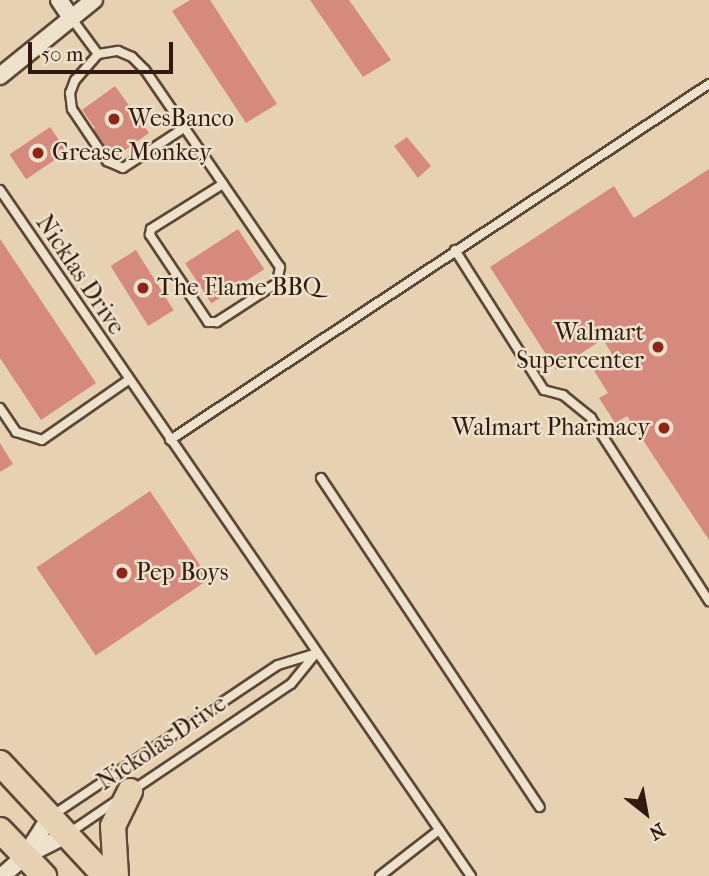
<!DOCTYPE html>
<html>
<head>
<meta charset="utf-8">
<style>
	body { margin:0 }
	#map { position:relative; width:709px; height:876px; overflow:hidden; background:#e6d2b2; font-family:"IM FELL French Canon",serif }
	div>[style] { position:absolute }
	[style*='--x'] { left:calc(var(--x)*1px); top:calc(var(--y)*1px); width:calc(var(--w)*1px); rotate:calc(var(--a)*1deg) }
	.building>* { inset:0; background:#d58a7d; transform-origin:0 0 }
	.roads { filter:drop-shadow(2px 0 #5e4737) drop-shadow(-2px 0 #5e4737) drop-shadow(0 2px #5e4737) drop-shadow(0 -2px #5e4737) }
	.service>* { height:8px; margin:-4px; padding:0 4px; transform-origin:4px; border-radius:4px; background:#efe2cd }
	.minor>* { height:16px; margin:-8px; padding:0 8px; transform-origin:8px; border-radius:8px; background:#efe2cd }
	.primary>* { height:24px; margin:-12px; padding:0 12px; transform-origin:12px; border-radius:12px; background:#e6d2b2 }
	.dots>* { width:19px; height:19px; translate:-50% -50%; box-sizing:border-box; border:4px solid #efe2cd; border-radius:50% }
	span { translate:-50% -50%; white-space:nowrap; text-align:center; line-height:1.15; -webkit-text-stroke:5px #efe2cd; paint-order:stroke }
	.poi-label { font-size:24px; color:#31190e }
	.left { translate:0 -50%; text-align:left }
	.right { translate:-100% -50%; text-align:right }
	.street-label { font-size:24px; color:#31190e }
	.north { position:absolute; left:611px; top:778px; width:70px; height:70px; -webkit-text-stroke:5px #efe2cd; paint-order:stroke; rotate:149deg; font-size:19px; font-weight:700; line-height:28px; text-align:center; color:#31190e }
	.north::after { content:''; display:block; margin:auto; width:24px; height:32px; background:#31190e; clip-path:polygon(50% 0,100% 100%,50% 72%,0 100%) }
	.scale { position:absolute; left:28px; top:42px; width:145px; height:32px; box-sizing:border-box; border:4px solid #31190e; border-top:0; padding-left:9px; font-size:21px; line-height:24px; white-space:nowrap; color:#31190e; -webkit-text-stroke:5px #efe2cd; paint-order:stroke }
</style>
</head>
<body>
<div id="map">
	<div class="building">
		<i style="clip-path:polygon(190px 0,210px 0,277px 104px,246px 123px,172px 11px)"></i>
		<i style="clip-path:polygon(310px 0,349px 0,391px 60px,363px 77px)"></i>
		<i style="clip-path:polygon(115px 86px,149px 133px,114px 158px,89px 132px,95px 128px,82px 110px)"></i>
		<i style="left:50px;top:127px;width:30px;height:49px;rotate:56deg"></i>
		<i style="clip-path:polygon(407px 137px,431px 166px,418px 178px,394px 146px)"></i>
		<i style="clip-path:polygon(709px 169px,709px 540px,627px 416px,615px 423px,599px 398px,608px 393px,593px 369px,613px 356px,603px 339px,556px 370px,490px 267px,614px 186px,634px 218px)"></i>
		<i style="left:238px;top:229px;width:48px;height:63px;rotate:57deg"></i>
		<i style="clip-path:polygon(0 239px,96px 383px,41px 420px,0 358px)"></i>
		<i style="left:136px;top:250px;width:71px;height:30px;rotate:58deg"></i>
		<i style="clip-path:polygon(0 443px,13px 464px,0 472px)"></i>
		<i style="left:150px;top:491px;width:106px;height:137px;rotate:56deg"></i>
	</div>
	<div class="roads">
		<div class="service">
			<i style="--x:72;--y:19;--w:44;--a:53.4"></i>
			<i style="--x:98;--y:54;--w:20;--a:-9"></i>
			<i style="--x:118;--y:51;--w:15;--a:23"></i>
			<i style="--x:132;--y:57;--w:18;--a:45"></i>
			<i style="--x:145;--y:70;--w:239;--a:55.6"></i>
			<i style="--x:280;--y:267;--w:16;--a:101"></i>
			<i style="--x:277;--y:283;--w:72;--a:147"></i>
			<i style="--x:217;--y:322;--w:9;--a:180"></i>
			<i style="--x:208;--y:322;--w:105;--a:-123.7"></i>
			<i style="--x:150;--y:235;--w:6;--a:-81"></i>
			<i style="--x:151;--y:229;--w:85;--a:-32"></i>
			<i style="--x:98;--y:54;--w:35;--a:131"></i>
			<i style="--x:75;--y:80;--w:14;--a:111"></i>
			<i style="--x:70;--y:93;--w:16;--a:83"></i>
			<i style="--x:72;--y:109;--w:63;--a:56.1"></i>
			<i style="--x:107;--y:161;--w:17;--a:24"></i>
			<i style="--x:123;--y:168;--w:73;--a:-33.3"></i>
			<i style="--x:0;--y:190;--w:832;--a:55.53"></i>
			<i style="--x:455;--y:250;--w:166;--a:57.6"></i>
			<i style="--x:544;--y:390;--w:20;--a:15"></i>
			<i style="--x:563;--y:395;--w:36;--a:39"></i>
			<i style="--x:591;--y:418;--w:218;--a:57.2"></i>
			<i style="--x:0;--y:408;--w:29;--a:56"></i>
			<i style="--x:16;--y:432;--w:27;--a:17"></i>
			<i style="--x:42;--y:440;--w:103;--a:-34.8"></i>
			<i style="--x:170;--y:440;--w:646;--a:-33.44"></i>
			<i style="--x:321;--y:478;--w:395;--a:56.4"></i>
			<i style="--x:133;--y:790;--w:190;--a:-33.9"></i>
			<i style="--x:291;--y:684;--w:38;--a:-51"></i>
			<i style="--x:53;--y:815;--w:270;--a:-33.7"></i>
			<i style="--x:278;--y:665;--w:39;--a:-17"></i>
			<i style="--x:69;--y:833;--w:57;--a:-34.2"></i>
			<i style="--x:380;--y:876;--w:75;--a:-37.9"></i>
		</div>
		<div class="minor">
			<i style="--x:59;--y:0;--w:23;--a:56"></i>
			<i style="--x:0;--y:76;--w:121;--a:-39"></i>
			<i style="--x:27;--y:855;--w:44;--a:-27.1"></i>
			<i style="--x:2;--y:876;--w:30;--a:-41"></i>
			<i style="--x:25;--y:856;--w:46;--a:-57.3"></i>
		</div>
		<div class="primary">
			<i style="--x:0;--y:763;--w:154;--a:47.1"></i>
			<i style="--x:0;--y:830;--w:64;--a:46.3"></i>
			<i style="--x:116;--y:876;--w:50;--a:-93.4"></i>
			<i style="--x:113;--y:826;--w:39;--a:-64"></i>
		</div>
	</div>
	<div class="dots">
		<i style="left:114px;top:119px;background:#8f2418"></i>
		<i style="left:38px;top:153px;background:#8f2418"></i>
		<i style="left:143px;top:288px;background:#8f2418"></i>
		<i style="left:658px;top:347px;background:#8f2418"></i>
		<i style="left:664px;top:428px;background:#8f2418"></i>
		<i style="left:122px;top:573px;background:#8f2418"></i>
	</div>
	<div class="poi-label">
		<span class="left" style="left:128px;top:119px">WesBanco</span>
		<span class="left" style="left:52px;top:153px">Grease Monkey</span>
		<span class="left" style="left:157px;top:288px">The Flame BBQ</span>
		<span class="right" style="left:644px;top:347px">Walmart<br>Supercenter</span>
		<span class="right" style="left:650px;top:428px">Walmart Pharmacy</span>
		<span class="left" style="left:136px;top:573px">Pep Boys</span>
	</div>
	<div class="street-label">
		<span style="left:80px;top:275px;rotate:56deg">Nicklas Drive</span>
		<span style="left:162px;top:743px;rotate:-34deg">Nickolas Drive</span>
	</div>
	<div class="north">N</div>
	<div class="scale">50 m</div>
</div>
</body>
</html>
